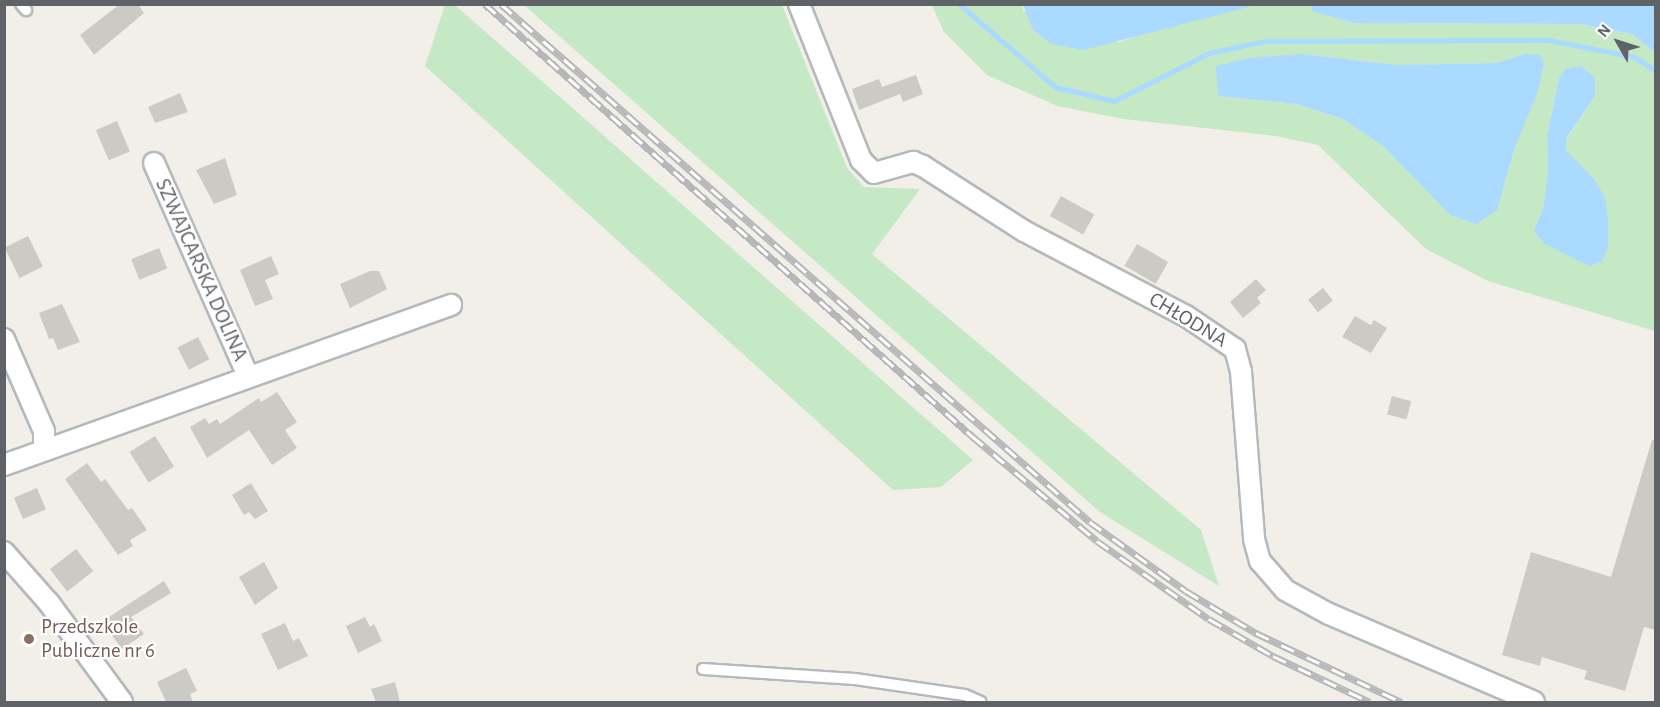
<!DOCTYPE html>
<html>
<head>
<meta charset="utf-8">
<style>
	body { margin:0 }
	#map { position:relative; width:1660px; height:707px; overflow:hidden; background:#f1efe8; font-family:"Alegreya Sans",sans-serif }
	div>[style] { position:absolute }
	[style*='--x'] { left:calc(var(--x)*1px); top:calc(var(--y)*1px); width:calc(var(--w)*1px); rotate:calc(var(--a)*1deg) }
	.green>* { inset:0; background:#c5e8c5 }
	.water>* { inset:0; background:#aadaff }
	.stream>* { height:5px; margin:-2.5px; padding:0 2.5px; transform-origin:2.5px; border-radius:2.5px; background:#aadaff }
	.building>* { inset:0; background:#cccac5; transform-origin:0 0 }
	.roads { filter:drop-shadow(2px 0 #b5b8bc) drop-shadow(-2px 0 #b5b8bc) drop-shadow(0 2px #b5b8bc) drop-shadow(0 -2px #b5b8bc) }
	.service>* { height:10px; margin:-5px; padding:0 5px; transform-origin:5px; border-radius:5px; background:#fff }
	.minor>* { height:20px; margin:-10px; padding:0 10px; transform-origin:10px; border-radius:10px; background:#fff }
	.rail>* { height:7px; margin-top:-3.5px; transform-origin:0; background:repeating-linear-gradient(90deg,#fff 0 14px,#b6b7b8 0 28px); box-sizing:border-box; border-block:2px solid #b6b7b8 }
	.dots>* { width:16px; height:16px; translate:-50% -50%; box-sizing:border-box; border:3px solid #fff; border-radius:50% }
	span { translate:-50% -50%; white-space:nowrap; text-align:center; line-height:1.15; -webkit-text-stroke:4.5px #fff; paint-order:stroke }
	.street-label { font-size:21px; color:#5f6368 }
	.education-label { font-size:21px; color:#785e54 }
	.left { translate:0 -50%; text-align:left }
	.frame { position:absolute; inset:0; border:6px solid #5f6368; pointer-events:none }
	.north { position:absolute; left:1588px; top:12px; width:60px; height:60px; -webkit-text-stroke:4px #fff; paint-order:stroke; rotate:309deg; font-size:16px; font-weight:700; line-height:24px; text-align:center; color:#5f6368 }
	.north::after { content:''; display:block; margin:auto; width:21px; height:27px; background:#5f6368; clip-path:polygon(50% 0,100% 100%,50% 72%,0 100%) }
</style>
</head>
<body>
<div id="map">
	<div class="green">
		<i style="clip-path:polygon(evenodd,1256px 4px,1312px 5px,1311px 10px,1355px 23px,1579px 24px,1632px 34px,1655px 52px,1655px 331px,1488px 281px,1426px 249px,1318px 145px,1276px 136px,1124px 119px,1057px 106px,987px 75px,944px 32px,932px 5px,1023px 5px,1023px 11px,1119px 42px,1176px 23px,1256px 4px,1302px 54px,1398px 65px,1496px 63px,1524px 54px,1515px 147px,1504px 187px,1450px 215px,1383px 146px,1343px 119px,1296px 104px,1219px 96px,1302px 54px,1256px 4px,1559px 78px,1595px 96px,1566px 140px,1543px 243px,1534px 230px,1543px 209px,1548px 171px,1547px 136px,1559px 78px)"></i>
		<i style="clip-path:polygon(445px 5px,455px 5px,973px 460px,941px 487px,893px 490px,425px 66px)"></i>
		<i style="clip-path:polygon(524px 5px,782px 5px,847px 168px,864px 187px,920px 189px,872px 254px,1201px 530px,1219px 586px,1100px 512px)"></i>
	</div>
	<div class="water">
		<i style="clip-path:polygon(1023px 5px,1023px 4px,1256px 5px,1084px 50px,1052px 44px,1033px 30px)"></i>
		<i style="clip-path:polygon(1312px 5px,1655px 5px,1655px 52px,1632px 34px,1580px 24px,1355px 23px,1311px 11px)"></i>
		<i style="clip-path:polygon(1302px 54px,1398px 65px,1496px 63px,1524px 54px,1540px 55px,1544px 63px,1537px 94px,1515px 147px,1497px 210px,1476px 224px,1450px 215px,1383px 146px,1343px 119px,1296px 104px,1218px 96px,1216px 66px,1249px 58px)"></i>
		<i style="clip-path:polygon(1581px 66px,1595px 78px,1595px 96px,1566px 139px,1566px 150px,1595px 180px,1605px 198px,1608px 221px,1608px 248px,1601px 262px,1589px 266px,1543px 243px,1534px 230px,1543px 209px,1548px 171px,1547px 136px,1559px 78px,1566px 69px)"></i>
	</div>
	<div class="stream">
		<i style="--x:959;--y:4;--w:127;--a:40.8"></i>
		<i style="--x:1055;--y:87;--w:61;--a:13.3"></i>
		<i style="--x:1114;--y:101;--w:106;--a:-26.8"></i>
		<i style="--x:1209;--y:53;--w:57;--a:-12.1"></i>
		<i style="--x:1265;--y:41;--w:284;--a:-0.2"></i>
		<i style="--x:1549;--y:40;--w:87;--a:11.3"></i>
		<i style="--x:1634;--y:57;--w:26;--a:32"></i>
	</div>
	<div class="building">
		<i style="clip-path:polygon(120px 4px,138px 4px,144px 13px,94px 55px,80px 35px)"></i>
		<i style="clip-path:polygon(916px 75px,923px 94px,903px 102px,900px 94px,859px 110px,852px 89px,879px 79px,882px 87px)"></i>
		<i style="clip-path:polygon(180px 93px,188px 112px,155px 123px,148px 107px)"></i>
		<i style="left:117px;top:121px;width:33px;height:23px;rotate:67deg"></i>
		<i style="clip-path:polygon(225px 158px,237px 195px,214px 204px,196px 170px)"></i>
		<i style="left:1061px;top:196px;width:38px;height:23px;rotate:29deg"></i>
		<i style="left:28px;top:236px;width:34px;height:26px;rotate:64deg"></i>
		<i style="left:1137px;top:244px;width:36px;height:25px;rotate:30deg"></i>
		<i style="left:159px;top:248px;width:22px;height:30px;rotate:68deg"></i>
		<i style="clip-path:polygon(271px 256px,279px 274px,265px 280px,273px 299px,255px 306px,240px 270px)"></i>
		<i style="clip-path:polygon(370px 271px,379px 271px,387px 289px,350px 308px,340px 284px)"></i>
		<i style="clip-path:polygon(1256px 279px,1266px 290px,1257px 298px,1261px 303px,1243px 318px,1230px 302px)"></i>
		<i style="left:1323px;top:288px;width:16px;height:19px;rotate:52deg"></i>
		<i style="clip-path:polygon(62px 304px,80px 342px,58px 350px,53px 338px,49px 339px,39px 313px)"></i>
		<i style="clip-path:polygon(1355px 316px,1371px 325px,1374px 320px,1387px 328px,1371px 353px,1342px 337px)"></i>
		<i style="left:198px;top:337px;width:25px;height:23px;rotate:63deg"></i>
		<i style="clip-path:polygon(277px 392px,297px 422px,285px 430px,297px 448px,272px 465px,249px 430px,207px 458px,190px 427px,205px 418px,209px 424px,217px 419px,220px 424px,259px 398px,261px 402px)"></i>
		<i style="left:1392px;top:396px;width:20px;height:19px;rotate:15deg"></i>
		<i style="left:155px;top:436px;width:36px;height:30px;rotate:58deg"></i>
		<i style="clip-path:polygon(1652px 440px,1656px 440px,1656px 630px,1644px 627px,1625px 691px,1584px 679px,1587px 671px,1542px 657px,1540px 666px,1502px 655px,1531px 552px,1611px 577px)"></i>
		<i style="clip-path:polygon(87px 463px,101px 482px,105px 479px,128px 510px,132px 508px,147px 530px,130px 540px,133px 546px,118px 555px,65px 479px)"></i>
		<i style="clip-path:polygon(251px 483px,268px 511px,255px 519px,249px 512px,244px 515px,232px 495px)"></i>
		<i style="left:37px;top:488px;width:23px;height:25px;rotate:67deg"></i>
		<i style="left:76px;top:549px;width:28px;height:33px;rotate:52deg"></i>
		<i style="clip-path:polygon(264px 562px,278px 588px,255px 605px,239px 577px)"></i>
		<i style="clip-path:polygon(164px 581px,171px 593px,131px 617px,144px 634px,122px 649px,108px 630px,97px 636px,92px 628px)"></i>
		<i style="clip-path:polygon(365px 617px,370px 627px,374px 624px,382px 641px,358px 653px,346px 626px)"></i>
		<i style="clip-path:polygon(285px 623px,293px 641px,299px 638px,308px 656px,278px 670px,261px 634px)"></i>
		<i style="clip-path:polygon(186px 668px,197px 691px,190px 694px,193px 702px,166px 702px,157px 682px)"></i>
		<i style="clip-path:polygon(395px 682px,400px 702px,376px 702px,371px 689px)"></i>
	</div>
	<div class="roads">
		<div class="service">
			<i style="--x:21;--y:4;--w:8;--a:50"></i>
			<i style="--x:703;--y:669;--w:152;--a:3.8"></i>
			<i style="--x:855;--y:679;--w:111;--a:8.3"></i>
			<i style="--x:965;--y:695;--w:17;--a:24"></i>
		</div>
		<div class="minor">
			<i style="--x:799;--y:4;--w:168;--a:68.3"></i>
			<i style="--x:861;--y:160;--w:18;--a:45"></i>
			<i style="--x:874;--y:173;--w:41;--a:-15.8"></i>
			<i style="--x:913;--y:162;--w:11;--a:22"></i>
			<i style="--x:923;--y:166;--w:120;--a:32.8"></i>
			<i style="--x:1024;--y:231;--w:183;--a:27.7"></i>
			<i style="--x:1186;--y:316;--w:59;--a:34"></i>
			<i style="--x:1235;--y:349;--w:24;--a:75"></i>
			<i style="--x:1241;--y:372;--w:168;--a:85.5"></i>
			<i style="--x:1254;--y:539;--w:23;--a:75"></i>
			<i style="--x:1260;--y:561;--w:38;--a:49"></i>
			<i style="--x:1285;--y:590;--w:50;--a:28.6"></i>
			<i style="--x:1329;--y:614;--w:223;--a:23.2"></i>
			<i style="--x:154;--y:163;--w:233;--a:66.2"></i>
			<i style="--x:4;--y:339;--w:100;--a:66.5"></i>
			<i style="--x:44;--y:431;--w:19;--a:90"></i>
			<i style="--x:4;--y:465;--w:475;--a:-19.7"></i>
			<i style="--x:4;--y:552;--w:68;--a:48.6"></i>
			<i style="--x:49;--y:603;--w:123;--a:53.6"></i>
		</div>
	</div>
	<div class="rail">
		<i style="--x:485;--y:4;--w:651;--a:41.58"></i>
		<i style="--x:972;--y:436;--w:163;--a:40"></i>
		<i style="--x:1097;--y:541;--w:136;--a:34.9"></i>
		<i style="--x:1209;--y:619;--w:74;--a:30"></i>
		<i style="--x:1273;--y:656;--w:107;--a:25.4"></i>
		<i style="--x:501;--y:4;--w:784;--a:41.33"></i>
		<i style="--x:1090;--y:522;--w:118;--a:35.7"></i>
		<i style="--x:1186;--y:591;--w:82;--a:31"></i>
		<i style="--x:1256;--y:633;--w:161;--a:25.4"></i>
	</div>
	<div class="dots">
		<i style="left:29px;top:639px;background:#8d6e63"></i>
	</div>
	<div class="street-label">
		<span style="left:201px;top:270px;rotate:66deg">SZWAJCARSKA DOLINA</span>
		<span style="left:1188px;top:320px;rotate:31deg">CHŁODNA</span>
	</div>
	<div class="education-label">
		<span class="left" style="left:41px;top:639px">Przedszkole<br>Publiczne nr 6</span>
	</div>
	<div class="frame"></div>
	<div class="north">N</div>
</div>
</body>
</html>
